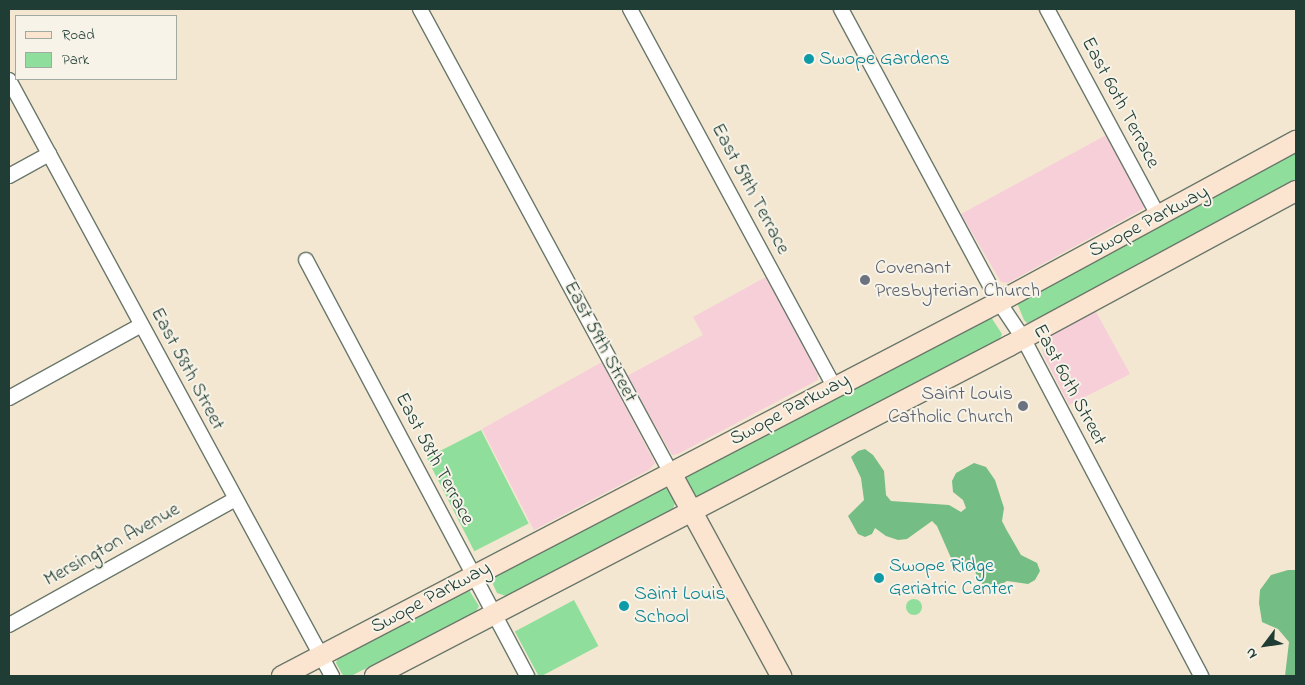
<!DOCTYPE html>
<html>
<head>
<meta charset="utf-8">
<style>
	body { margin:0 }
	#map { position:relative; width:1305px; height:685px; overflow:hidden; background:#f4e7d1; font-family:"Indie Flower",sans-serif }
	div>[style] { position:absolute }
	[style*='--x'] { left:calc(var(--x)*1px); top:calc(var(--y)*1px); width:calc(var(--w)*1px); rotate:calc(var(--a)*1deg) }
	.built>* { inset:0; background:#f6cfd8 }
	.green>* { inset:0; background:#90de9c; transform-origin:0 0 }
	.round { border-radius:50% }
	.forest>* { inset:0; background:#74bd84 }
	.roads { filter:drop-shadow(1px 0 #6a786b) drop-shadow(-1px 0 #6a786b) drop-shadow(0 1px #6a786b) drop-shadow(0 -1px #6a786b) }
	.street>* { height:14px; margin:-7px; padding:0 7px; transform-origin:7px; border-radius:7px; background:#fff }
	.secondary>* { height:20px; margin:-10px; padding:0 10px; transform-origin:10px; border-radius:10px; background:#fce5d0 }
	.dots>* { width:14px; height:14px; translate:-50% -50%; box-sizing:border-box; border:2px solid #f7f3e8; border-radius:50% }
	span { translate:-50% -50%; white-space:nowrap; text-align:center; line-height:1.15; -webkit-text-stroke:4px #f7f3e8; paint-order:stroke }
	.culture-label { font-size:20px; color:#0d838f }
	.left { translate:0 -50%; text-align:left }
	.street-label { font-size:20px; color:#1f3d34 }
	.worship-label { font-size:20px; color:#5b616d }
	.right { translate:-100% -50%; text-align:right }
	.frame { position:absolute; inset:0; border:10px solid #1f3d34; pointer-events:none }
	.legend { position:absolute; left:15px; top:15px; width:162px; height:65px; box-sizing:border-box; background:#f7f3e8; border:1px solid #a1aaa0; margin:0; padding:6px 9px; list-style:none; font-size:15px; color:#1f3d34 }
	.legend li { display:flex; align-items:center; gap:10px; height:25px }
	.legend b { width:25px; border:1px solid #a1aaa0 }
	.north { position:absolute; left:1240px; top:620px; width:50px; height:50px; -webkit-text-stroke:4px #f7f3e8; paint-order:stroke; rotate:239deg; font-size:14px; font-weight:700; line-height:20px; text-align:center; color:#1f3d34 }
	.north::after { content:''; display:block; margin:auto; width:18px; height:22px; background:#1f3d34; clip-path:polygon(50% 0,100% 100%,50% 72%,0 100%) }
</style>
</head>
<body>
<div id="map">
	<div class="built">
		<i style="clip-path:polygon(1110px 133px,1145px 201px,1143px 209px,1008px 283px,1001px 282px,961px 214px)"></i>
		<i style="clip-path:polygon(766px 277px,818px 371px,818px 380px,678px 454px,672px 455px,627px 376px,703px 335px,693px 317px)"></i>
		<i style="clip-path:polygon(1095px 310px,1130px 374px,1069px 405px,1043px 354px,1042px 343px,1044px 338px)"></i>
		<i style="clip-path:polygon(602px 362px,655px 463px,649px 470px,534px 530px,482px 429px)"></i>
	</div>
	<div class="green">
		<i style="clip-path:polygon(1296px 150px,1296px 179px,1035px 321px,1027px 323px,1024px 320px,1017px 303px)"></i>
		<i style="clip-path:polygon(991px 317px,1002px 334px,1000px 339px,995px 342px,698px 496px,694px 496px,685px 482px,688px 475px)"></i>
		<i style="left:481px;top:430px;width:105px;height:61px;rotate:63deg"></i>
		<i style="clip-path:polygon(664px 488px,667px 489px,675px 503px,673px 509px,506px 596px,497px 593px,492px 582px,494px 576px)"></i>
		<i style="clip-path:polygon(469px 590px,479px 606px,476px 612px,351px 676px,344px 676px,342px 674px,336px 663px,338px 657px)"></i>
		<i class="round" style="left:906px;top:599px;width:16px;height:16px"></i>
		<i style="left:574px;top:600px;width:52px;height:67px;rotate:62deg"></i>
	</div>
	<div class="forest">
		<i style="clip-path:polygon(865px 449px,873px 455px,884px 471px,886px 495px,891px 501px,949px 505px,961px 512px,966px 508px,963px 500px,953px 492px,952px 481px,956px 473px,974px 463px,986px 467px,995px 480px,1004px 508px,1002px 521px,1006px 529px,1021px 555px,1037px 563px,1040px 571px,1035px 580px,1028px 584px,1007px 581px,996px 587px,986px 587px,978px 580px,975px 571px,960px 566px,951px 558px,937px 526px,932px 521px,907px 539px,898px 540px,886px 536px,875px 528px,872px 534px,865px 537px,858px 534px,848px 516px,864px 500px,861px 478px,851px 457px,858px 451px)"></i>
		<i style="clip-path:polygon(1288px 570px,1296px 570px,1296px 676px,1285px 676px,1289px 642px,1278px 629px,1262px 622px,1259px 603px,1260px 590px,1271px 575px)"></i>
	</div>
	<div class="roads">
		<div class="street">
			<i style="--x:420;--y:9;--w:528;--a:61.59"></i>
			<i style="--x:630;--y:9;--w:430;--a:61.6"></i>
			<i style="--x:841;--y:9;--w:333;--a:61.7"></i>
			<i style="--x:999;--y:302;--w:43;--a:56.3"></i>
			<i style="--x:1023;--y:338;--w:382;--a:62.2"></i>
			<i style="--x:1047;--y:9;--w:236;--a:61.7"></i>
			<i style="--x:9;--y:80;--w:678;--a:61.54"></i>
			<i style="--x:9;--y:176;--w:46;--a:-28.8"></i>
			<i style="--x:306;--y:260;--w:471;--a:62"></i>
			<i style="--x:9;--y:398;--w:151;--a:-28.9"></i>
			<i style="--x:9;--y:625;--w:259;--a:-29.1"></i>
		</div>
		<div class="secondary">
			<i style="--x:671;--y:473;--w:231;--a:61.5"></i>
			<i style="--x:282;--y:676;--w:809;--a:-27.55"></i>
			<i style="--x:999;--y:302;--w:338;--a:-28.5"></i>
			<i style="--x:375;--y:676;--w:715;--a:-27.5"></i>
			<i style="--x:1009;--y:346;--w:326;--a:-28.4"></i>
		</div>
	</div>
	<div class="dots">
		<i style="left:809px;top:59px;background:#0f9aa8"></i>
		<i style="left:865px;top:280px;background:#6b7280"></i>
		<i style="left:1023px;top:406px;background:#6b7280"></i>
		<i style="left:879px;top:578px;background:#0f9aa8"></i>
		<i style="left:624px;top:606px;background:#0f9aa8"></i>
	</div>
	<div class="culture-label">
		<span class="left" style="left:819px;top:59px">Swope Gardens</span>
		<span class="left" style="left:889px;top:578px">Swope Ridge<br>Geriatric Center</span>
		<span class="left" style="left:634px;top:606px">Saint Louis<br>School</span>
	</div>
	<div class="street-label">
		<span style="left:1120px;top:103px;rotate:62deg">East 60th Terrace</span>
		<span style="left:750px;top:189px;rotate:62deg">East 59th Terrace</span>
		<span style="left:1149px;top:222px;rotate:-28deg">Swope Parkway</span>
		<span style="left:600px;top:342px;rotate:62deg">East 59th Street</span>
		<span style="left:187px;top:369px;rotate:62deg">East 58th Street</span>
		<span style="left:1069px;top:385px;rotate:62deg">East 60th Street</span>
		<span style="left:790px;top:410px;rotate:-28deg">Swope Parkway</span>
		<span style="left:434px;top:459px;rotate:62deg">East 58th Terrace</span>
		<span style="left:112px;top:545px;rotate:-29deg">Mersington Avenue</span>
		<span style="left:431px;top:598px;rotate:-28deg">Swope Parkway</span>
	</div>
	<div class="worship-label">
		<span class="left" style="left:875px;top:280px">Covenant<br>Presbyterian Church</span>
		<span class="right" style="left:1013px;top:406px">Saint Louis<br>Catholic Church</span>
	</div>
	<div class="frame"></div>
	<ul class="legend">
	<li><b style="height:6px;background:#fce5d0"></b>Road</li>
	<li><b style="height:14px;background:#90de9c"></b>Park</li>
	</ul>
	<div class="north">N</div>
</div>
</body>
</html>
